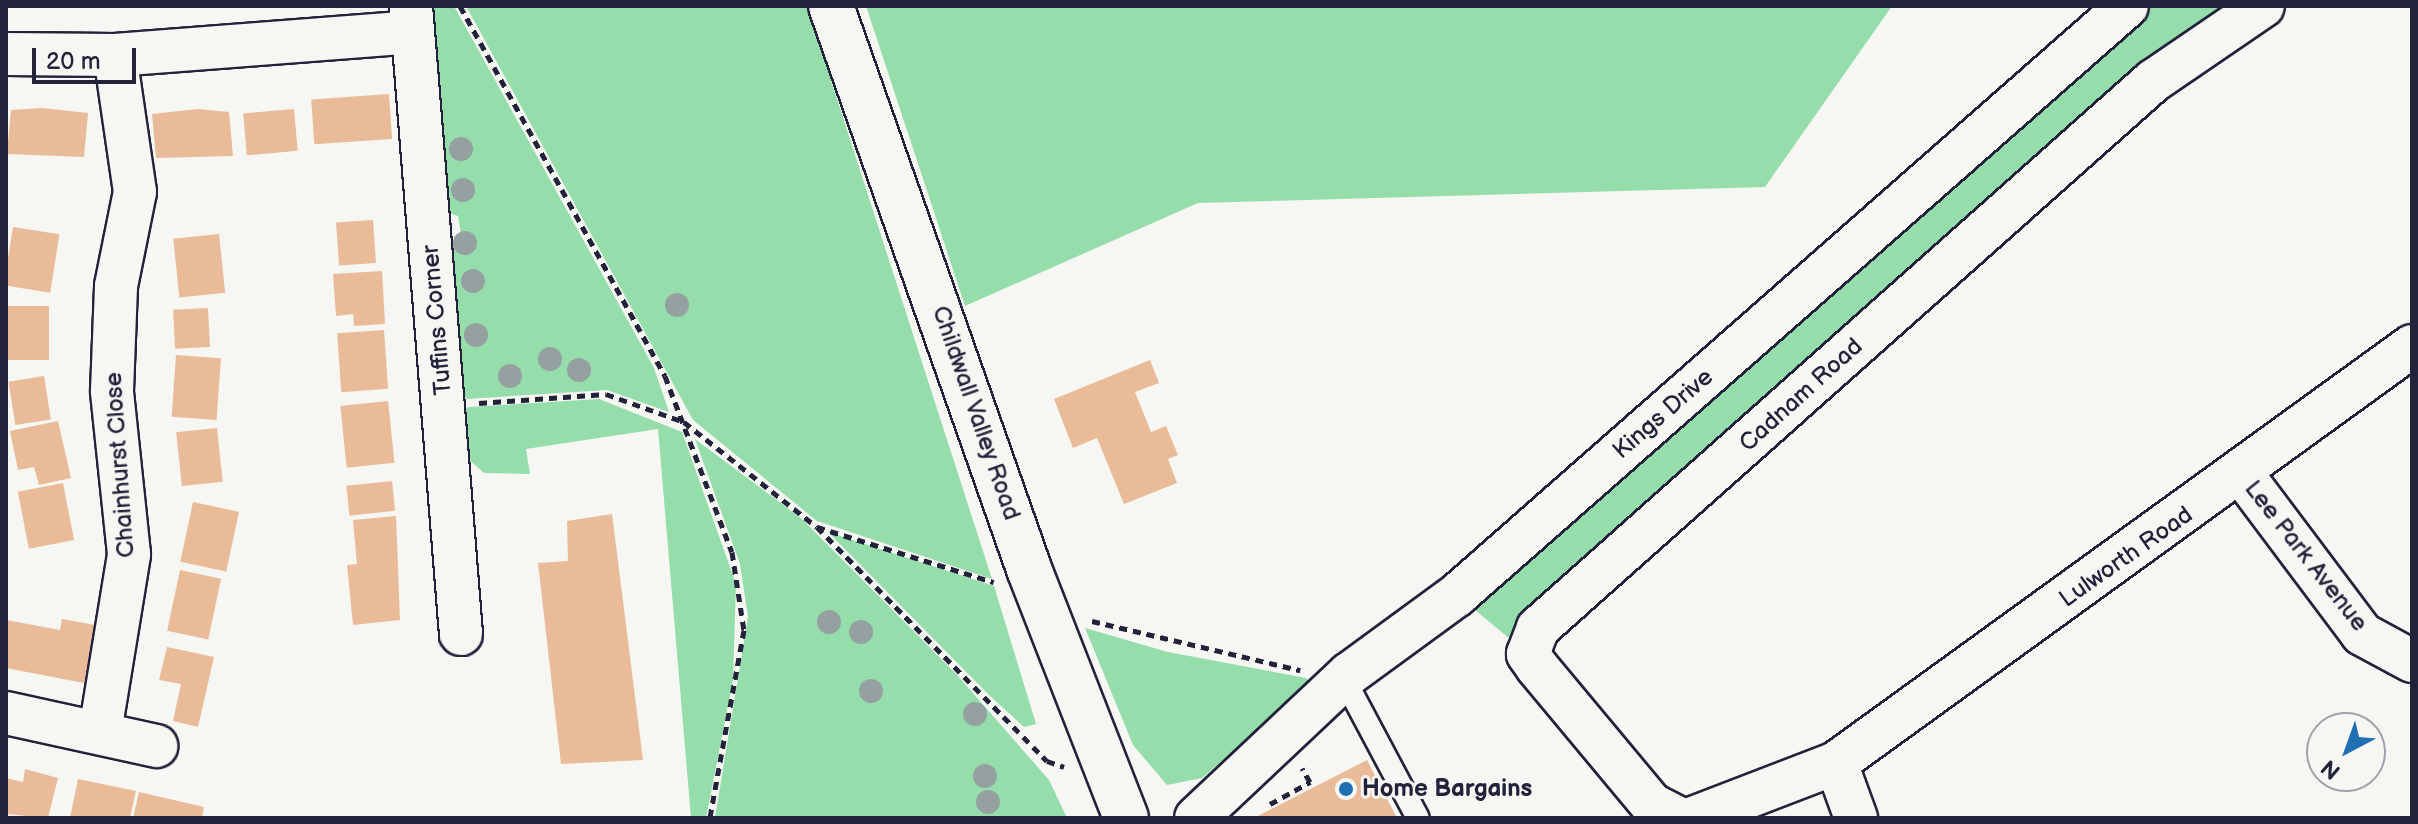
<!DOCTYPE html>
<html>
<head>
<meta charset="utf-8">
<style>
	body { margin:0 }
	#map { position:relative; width:2418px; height:824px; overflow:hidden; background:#f6f6f2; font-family:"Balsamiq Sans",sans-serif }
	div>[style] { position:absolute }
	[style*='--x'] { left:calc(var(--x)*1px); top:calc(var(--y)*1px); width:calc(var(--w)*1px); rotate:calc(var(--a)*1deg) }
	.green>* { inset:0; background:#96ddac }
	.building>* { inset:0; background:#e9bb99; transform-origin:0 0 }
	.path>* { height:5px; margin-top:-2.5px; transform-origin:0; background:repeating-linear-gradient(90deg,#22223b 0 8px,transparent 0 14px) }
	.roads { filter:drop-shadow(2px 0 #22223b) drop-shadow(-2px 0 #22223b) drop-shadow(0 2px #22223b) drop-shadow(0 -2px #22223b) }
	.lane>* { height:22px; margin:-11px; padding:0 11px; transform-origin:11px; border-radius:11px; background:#f6f6f2 }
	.street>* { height:42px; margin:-21px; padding:0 21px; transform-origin:21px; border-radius:21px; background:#f6f6f2 }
	.secondary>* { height:44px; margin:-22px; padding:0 22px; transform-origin:22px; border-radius:22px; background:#f6f6f2 }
	.trees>* { width:24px; height:24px; margin:-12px; border-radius:50%; background:#95a0a0 }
	.dots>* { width:22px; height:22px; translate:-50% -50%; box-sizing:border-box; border:4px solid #f6f6f2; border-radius:50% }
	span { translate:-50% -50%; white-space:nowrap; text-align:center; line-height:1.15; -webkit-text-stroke:6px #f6f6f2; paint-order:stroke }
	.street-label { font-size:24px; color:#22223b }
	.poi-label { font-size:24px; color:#22223b; font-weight:700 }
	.left { translate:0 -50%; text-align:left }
	.frame { position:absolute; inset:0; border:8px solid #22223b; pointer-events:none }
	.north { position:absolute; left:2306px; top:712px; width:80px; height:80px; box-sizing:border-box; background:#f6f6f2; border:2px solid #a1a1a9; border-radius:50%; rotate:221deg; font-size:22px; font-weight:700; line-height:32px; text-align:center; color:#22223b }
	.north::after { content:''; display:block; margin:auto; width:28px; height:36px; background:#1f6fb2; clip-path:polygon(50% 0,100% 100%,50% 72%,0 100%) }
	.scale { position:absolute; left:32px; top:48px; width:104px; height:36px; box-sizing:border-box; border:4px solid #22223b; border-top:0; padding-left:10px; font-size:24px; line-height:28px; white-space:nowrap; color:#22223b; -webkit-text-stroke:6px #f6f6f2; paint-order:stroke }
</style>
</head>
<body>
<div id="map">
	<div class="green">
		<i style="clip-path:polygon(428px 6px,454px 6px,654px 368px,669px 412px,607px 390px,467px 399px,459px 391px,449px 246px,461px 234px,458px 216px,446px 212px)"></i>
		<i style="clip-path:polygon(466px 6px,807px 6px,992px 579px,817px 521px,693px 420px)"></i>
		<i style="clip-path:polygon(866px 6px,1892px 6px,1765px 187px,1198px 203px,965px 306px)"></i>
		<i style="clip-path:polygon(2135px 6px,2264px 6px,1528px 654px,1457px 595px)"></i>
		<i style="clip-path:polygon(599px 399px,682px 432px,736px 584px,733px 680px,706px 818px,691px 818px,658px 429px,526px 449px,530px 474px,484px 473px,466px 457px,461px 411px,469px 407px)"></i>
		<i style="clip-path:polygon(695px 439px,802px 519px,958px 676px,1049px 780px,1067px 818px,715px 818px,748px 617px,740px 564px)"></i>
		<i style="clip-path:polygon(828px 532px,994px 586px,1036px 724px,1024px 727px,990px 696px)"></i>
		<i style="clip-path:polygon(1085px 628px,1168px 652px,1306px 678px,1312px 684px,1202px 778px,1167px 785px,1133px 745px)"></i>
	</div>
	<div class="building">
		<i style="left:389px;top:94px;width:45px;height:78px;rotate:86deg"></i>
		<i style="clip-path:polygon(42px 108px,88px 113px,84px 157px,7px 154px,11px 110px)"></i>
		<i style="clip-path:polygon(198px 109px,229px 112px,233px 156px,156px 158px,152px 114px)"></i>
		<i style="left:294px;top:109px;width:42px;height:51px;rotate:85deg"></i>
		<i style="left:373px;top:220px;width:43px;height:37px;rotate:86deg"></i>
		<i style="left:13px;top:227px;width:47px;height:59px;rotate:9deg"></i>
		<i style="left:219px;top:234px;width:59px;height:46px;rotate:84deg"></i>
		<i style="clip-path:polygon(382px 271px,385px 324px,354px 326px,353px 314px,336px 316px,333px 274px)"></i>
		<i style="left:6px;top:306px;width:43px;height:54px"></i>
		<i style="left:208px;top:308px;width:39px;height:35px;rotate:87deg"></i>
		<i style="left:384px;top:330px;width:59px;height:47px;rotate:86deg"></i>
		<i style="left:176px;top:355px;width:45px;height:62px;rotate:4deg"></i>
		<i style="clip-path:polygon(1150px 360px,1159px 383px,1135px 392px,1151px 432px,1166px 426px,1178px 455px,1168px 459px,1177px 483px,1124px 504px,1097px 438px,1073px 448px,1054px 399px)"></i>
		<i style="left:44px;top:376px;width:44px;height:36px;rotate:81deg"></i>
		<i style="left:388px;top:401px;width:62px;height:48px;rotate:84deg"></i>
		<i style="clip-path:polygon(58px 421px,71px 478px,39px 485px,34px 467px,18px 470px,10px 431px)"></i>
		<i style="left:217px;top:428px;width:54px;height:41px;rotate:84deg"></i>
		<i style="left:392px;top:481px;width:30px;height:46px;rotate:84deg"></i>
		<i style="left:63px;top:483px;width:58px;height:46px;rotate:79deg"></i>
		<i style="left:193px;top:502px;width:47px;height:61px;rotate:12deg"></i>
		<i style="clip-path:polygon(612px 514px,643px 760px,561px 764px,538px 563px,568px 561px,567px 521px)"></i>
		<i style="clip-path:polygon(396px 516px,400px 620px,353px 625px,347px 565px,357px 564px,353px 520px)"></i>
		<i style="left:180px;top:570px;width:42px;height:62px;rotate:12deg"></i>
		<i style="clip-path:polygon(62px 619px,95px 625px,84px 683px,6px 668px,6px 620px,60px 630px)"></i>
		<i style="clip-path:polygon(167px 647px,214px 657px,198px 727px,173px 721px,181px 684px,159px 680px)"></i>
		<i style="clip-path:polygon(1367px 760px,1397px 818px,1254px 818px)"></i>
		<i style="clip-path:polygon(25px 769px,58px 778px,48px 818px,6px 814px,6px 778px,23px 782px)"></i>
		<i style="clip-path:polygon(78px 779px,136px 791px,130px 818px,70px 818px)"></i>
		<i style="clip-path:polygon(139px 792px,204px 807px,202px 818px,133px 818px)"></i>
	</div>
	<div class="path">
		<i style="--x:460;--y:6;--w:423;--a:61"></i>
		<i style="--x:665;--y:376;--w:188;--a:69.2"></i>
		<i style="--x:732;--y:552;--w:79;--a:81.3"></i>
		<i style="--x:744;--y:630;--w:191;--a:100.3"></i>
		<i style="--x:479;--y:403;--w:127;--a:-4.1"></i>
		<i style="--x:606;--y:394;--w:83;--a:19.7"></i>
		<i style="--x:684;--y:422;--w:169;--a:38.3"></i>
		<i style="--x:817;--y:527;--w:185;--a:17.3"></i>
		<i style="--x:817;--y:527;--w:328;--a:45.5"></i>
		<i style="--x:1047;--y:761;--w:18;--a:19"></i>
		<i style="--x:1092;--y:621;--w:214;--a:13.3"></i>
		<i style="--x:1270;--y:804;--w:46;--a:-28.8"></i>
		<i style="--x:1310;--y:782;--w:16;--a:-120"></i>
	</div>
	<div class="roads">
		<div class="lane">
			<i style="--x:1344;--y:679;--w:157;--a:62"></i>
		</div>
		<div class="street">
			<i style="--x:411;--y:6;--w:630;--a:85.45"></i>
			<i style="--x:6;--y:54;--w:109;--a:0.5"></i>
			<i style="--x:115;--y:55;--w:297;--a:-4.4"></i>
			<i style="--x:2242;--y:474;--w:200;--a:53.1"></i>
			<i style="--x:2362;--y:634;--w:57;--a:28.4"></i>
			<i style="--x:6;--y:713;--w:154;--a:12.4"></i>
			<i style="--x:100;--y:732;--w:180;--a:-80.7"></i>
			<i style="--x:129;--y:554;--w:164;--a:-96"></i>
			<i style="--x:112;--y:391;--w:105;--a:-87.8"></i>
			<i style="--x:116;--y:286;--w:96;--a:-78.6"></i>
			<i style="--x:135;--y:192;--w:138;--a:-98.3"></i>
			<i style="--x:1836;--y:763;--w:59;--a:70"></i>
			<i style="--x:1196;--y:818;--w:210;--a:-43.3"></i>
			<i style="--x:1349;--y:674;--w:134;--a:-36.2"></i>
			<i style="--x:1457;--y:595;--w:892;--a:-41.32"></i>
			<i style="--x:1678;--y:818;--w:29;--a:-153"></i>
			<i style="--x:1652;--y:805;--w:180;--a:-129.8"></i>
			<i style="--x:1537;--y:667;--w:16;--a:-125"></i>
			<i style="--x:1528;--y:654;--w:28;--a:-69"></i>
			<i style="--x:1538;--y:628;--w:823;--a:-41.65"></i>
			<i style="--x:2153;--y:81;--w:133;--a:-34.3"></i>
			<i style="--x:1693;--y:818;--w:153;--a:-21"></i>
			<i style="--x:1836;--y:763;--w:711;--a:-35.9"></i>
		</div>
		<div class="secondary">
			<i style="--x:831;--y:6;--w:597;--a:70.62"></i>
			<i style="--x:1029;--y:569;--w:267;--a:68.7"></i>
		</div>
	</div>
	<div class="trees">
		<i style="left:461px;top:149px"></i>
		<i style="left:463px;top:190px"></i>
		<i style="left:465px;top:243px"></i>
		<i style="left:473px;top:281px"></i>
		<i style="left:677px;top:305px"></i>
		<i style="left:476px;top:335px"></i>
		<i style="left:550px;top:359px"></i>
		<i style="left:579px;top:370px"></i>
		<i style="left:510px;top:376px"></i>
		<i style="left:829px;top:622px"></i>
		<i style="left:861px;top:632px"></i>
		<i style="left:871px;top:691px"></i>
		<i style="left:975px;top:714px"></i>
		<i style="left:985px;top:776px"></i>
		<i style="left:988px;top:802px"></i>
	</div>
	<div class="dots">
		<i style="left:1346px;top:789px;background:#1f6fb2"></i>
	</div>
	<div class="street-label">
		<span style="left:437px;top:320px;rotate:-95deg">Tuffins Corner</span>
		<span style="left:1801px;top:395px;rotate:-42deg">Cadnam Road</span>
		<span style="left:976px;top:413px;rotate:71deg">Childwall Valley Road</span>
		<span style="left:1663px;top:414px;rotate:-41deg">Kings Drive</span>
		<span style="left:120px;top:465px;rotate:-94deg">Chainhurst Close</span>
		<span style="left:2306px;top:556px;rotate:52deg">Lee Park Avenue</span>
		<span style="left:2126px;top:557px;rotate:-35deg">Lulworth Road</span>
	</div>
	<div class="poi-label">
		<span class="left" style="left:1362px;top:789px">Home Bargains</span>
	</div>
	<div class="frame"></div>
	<div class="north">N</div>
	<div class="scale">20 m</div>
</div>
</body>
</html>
